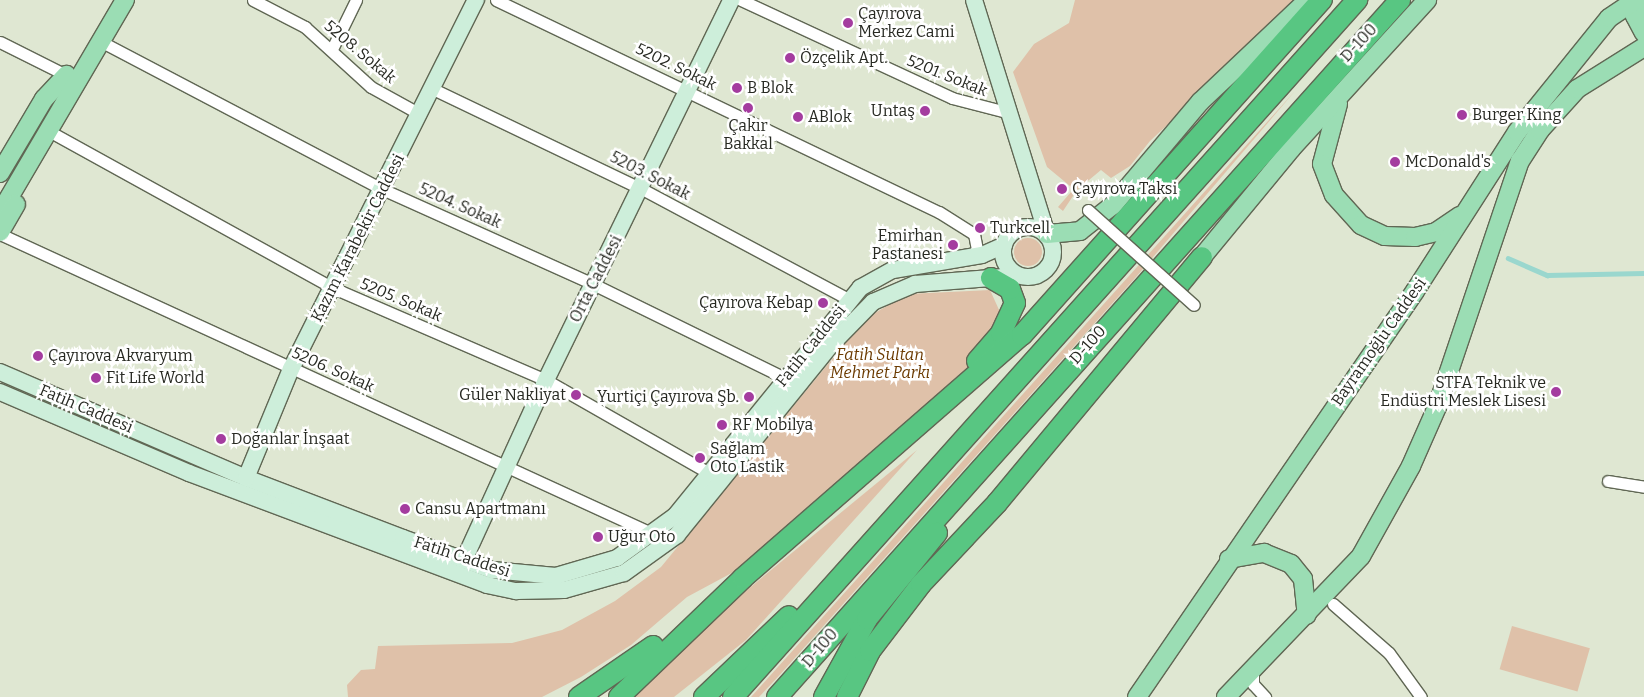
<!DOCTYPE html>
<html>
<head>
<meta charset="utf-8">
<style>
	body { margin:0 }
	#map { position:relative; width:1644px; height:697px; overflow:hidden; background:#dfe7d2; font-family:Bitter,serif }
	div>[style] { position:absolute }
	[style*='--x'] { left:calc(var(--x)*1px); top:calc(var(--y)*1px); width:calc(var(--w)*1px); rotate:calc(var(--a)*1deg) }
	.green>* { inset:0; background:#dfc1a9; transform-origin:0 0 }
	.round { border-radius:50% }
	.stream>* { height:4.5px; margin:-2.25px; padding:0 2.25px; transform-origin:2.25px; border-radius:2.25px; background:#9ad7ce }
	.roads { filter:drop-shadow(1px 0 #606754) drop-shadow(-1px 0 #606754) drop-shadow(0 1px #606754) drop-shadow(0 -1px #606754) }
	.street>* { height:11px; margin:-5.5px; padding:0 5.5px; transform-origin:5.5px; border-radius:5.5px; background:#fff }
	.secondary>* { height:16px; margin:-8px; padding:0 8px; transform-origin:8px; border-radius:8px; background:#cdeeda }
	.secondary>.ring { margin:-8px; padding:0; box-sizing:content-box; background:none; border:16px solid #cdeeda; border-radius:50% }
	.primary>* { height:18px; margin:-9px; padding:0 9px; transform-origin:9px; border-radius:9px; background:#9bddb4 }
	.highway>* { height:20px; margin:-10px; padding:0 10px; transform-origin:10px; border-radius:10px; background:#58c682 }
	.bridges { filter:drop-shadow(1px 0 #606754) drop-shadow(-1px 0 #606754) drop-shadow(0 1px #606754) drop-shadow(0 -1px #606754) }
	.street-bridge>* { height:11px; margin:-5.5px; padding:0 5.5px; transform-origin:5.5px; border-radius:5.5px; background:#fff }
	.dots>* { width:14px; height:14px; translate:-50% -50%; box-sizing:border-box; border:2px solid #fff; border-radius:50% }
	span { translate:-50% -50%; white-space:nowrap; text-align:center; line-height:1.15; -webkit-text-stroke:5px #fff; paint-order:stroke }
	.poi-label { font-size:16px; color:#272922 }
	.left { translate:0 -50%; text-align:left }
	.right { translate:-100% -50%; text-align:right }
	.street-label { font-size:16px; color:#272922 }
	.park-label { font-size:16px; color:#6b3a00; font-style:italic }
</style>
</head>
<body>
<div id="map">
	<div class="green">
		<i style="clip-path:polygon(1075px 0,1301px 0,1150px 141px,1130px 166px,1111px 178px,1101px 170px,1077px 190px,1063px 211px,1058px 207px,1071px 192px,1070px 186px,1047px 167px,1013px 72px,1034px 44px,1069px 23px)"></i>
		<i style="clip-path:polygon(1295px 91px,1136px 277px,776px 679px,759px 697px,751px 697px)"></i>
		<i class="round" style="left:1014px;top:238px;width:28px;height:28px"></i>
		<i style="clip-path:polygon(990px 290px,1000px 312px,978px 358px,942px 397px,754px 561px,687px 597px,631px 645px,581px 677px,542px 697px,348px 697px,347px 685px,361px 670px,375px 669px,378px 646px,512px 643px,562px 630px,615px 601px,661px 567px,866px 318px,908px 294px)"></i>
		<i style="clip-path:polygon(917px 450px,746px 640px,674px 697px,633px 697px,708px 622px)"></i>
		<i style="left:1512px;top:626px;width:81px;height:45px;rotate:16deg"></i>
	</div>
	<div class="stream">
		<i style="--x:1508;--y:258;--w:43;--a:23.6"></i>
		<i style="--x:1547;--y:275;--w:97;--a:-1.2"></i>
	</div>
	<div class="roads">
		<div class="street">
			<i style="--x:253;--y:0;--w:59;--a:27.4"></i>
			<i style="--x:305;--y:27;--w:89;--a:42.3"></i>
			<i style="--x:371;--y:87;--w:56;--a:28.9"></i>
			<i style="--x:496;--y:0;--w:491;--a:25.6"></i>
			<i style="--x:939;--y:212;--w:41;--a:32.2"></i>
			<i style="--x:974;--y:234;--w:16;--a:79"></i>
			<i style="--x:977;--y:250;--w:11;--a:142"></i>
			<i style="--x:741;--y:0;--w:233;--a:24.9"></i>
			<i style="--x:952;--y:98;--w:56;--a:14.5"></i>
			<i style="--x:100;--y:41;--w:318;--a:27.7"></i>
			<i style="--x:382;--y:189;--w:231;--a:24.2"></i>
			<i style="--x:593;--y:284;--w:214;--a:26.1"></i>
			<i style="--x:0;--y:42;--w:74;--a:26.6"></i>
			<i style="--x:332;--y:49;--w:55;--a:-63.9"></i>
			<i style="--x:433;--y:89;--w:232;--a:25.6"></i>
			<i style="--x:642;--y:189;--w:234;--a:28.1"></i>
			<i style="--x:56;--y:135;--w:316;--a:28.9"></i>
			<i style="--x:333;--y:288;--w:232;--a:23.4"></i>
			<i style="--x:546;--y:380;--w:190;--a:29.7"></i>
			<i style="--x:0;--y:234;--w:719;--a:24.67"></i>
			<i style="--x:1608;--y:481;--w:36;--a:9"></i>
			<i style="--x:1333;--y:604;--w:74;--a:41.2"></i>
			<i style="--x:1389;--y:653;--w:54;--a:54"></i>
			<i style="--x:1253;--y:670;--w:14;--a:90"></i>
			<i style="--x:1253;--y:684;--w:18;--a:47"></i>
		</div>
		<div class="secondary">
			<i style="--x:974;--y:0;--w:245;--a:72.7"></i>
			<i class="ring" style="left:1003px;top:227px;width:34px;height:34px"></i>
			<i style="--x:0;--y:372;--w:268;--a:23.3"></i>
			<i style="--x:246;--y:478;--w:168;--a:20.9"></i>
			<i style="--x:403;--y:538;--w:95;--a:19.8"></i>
			<i style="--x:492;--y:570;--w:64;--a:5.4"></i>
			<i style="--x:556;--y:576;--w:64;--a:-16.4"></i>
			<i style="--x:617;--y:558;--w:72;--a:-35.9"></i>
			<i style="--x:675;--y:516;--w:294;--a:-50.9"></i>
			<i style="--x:860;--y:288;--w:38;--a:-29"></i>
			<i style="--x:893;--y:270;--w:90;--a:-9.6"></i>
			<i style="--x:982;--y:255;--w:24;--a:-24"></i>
			<i style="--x:0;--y:392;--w:206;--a:23.2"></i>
			<i style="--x:189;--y:473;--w:318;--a:20.6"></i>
			<i style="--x:487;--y:585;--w:30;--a:12"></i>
			<i style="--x:516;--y:591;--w:48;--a:-1.2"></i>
			<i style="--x:564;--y:590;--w:62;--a:-15.8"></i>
			<i style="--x:624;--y:573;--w:65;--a:-35.6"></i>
			<i style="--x:677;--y:535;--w:243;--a:-51"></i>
			<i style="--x:830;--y:346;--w:62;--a:-45.7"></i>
			<i style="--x:873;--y:302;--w:46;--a:-23.2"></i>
			<i style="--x:915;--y:284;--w:101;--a:-4.5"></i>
			<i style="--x:246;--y:478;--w:118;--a:-67.6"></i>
			<i style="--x:291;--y:369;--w:413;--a:-63.4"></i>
			<i style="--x:464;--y:560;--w:198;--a:-65.5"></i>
			<i style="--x:546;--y:380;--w:423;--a:-64"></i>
		</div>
		<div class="primary">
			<i style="--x:1638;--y:0;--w:16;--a:101"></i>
			<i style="--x:1635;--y:16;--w:19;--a:62"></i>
			<i style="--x:1338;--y:104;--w:62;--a:104.9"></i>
			<i style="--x:1322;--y:164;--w:33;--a:69"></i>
			<i style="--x:1334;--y:195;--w:40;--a:48"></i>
			<i style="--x:1361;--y:225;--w:26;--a:25"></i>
			<i style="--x:1385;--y:236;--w:30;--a:2"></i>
			<i style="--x:1415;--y:237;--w:22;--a:-13"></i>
			<i style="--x:1436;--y:232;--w:29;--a:-34"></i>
			<i style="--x:0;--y:173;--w:86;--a:-59.3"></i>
			<i style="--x:44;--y:99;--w:33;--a:-47"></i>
			<i style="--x:0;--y:213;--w:247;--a:-59.6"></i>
			<i style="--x:0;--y:232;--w:32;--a:-60"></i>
			<i style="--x:1047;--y:234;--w:33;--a:-5"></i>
			<i style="--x:1080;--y:231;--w:42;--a:-38.2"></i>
			<i style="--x:1113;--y:205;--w:135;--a:-49.8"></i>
			<i style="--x:1200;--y:102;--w:149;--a:-43.4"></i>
			<i style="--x:1202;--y:257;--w:140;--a:-50.5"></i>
			<i style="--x:1291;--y:149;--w:202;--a:-47.6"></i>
			<i style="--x:1229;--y:559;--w:36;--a:-10"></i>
			<i style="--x:1264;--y:553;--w:29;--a:22"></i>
			<i style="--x:1291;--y:564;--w:19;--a:51"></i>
			<i style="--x:1303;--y:579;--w:36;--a:84"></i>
			<i style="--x:1137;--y:697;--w:492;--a:-55.6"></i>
			<i style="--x:1415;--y:291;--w:189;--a:-57.3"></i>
			<i style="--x:1517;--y:132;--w:146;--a:-51.1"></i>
			<i style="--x:1609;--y:18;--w:32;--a:-34"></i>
			<i style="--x:1226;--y:697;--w:195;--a:-46.2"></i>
			<i style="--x:1361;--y:556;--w:103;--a:-60.9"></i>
			<i style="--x:1411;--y:466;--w:64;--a:-66.2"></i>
			<i style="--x:1437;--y:407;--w:260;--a:-71.4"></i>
			<i style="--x:1520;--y:161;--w:37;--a:-57"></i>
			<i style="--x:1540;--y:130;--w:55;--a:-47.9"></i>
			<i style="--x:1577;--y:89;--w:79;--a:-32.1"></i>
		</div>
		<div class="highway">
			<i style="--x:977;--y:361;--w:37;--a:-49"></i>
			<i style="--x:1001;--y:333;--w:33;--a:-65"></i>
			<i style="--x:1015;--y:303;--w:15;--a:-110"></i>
			<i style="--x:1010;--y:289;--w:22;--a:-150"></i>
			<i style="--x:579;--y:697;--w:90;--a:-34.6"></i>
			<i style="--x:619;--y:697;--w:172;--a:-43.8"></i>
			<i style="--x:743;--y:578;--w:370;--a:-41.1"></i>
			<i style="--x:1022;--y:335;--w:450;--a:-48.2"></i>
			<i style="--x:704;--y:697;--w:117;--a:-43.6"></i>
			<i style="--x:733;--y:697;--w:936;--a:-48.16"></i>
			<i style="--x:777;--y:697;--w:935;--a:-48.21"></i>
			<i style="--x:824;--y:697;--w:89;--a:-61.1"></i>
			<i style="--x:867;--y:619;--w:111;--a:-50.9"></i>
			<i style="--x:847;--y:697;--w:51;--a:-63.4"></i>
			<i style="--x:870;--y:651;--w:84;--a:-52.7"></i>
			<i style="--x:921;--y:584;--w:111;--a:-46.8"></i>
			<i style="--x:997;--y:503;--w:320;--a:-50.2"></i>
		</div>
	</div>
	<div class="bridges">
		<div class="street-bridge">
			<i style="--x:1088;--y:210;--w:142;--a:41.9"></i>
		</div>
	</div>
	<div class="dots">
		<i style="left:848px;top:23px;background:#a43c9f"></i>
		<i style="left:790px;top:58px;background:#a43c9f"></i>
		<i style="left:737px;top:88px;background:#a43c9f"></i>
		<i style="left:748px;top:108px;background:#a43c9f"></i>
		<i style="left:925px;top:111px;background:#a43c9f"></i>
		<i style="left:1462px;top:115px;background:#a43c9f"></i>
		<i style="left:798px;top:117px;background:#a43c9f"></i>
		<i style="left:1395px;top:162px;background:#a43c9f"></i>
		<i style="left:1062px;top:189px;background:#a43c9f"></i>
		<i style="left:980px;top:228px;background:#a43c9f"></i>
		<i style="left:953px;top:245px;background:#a43c9f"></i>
		<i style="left:823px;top:303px;background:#a43c9f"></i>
		<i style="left:38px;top:356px;background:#a43c9f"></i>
		<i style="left:96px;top:378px;background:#a43c9f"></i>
		<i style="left:1556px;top:392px;background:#a43c9f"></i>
		<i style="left:576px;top:395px;background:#a43c9f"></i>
		<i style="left:749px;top:397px;background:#a43c9f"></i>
		<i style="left:722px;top:425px;background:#a43c9f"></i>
		<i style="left:221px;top:439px;background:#a43c9f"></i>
		<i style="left:700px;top:458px;background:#a43c9f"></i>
		<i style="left:405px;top:509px;background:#a43c9f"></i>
		<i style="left:598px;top:537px;background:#a43c9f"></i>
	</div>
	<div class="poi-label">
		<span class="left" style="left:858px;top:23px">Çayırova<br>Merkez Cami</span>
		<span class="left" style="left:800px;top:58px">Özçelik Apt.</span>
		<span class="left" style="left:747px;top:88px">B Blok</span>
		<span class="right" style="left:915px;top:111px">Untaş</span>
		<span class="left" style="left:1472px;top:115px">Burger King</span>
		<span class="left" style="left:808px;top:117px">ABlok</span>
		<span style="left:748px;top:135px">Çakır<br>Bakkal</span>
		<span class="left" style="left:1405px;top:162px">McDonald's</span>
		<span class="left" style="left:1072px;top:189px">Çayırova Taksi</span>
		<span class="left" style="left:990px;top:228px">Turkcell</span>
		<span class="right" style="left:943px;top:245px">Emirhan<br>Pastanesi</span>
		<span class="right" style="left:813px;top:303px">Çayırova Kebap</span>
		<span class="left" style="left:48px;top:356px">Çayırova Akvaryum</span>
		<span class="left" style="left:106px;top:378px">Fit Life World</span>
		<span class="right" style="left:1546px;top:392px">STFA Teknik ve<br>Endüstri Meslek Lisesi</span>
		<span class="right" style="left:566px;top:395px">Güler Nakliyat</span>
		<span class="right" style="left:739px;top:397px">Yurtiçi Çayırova Şb.</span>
		<span class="left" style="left:732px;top:425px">RF Mobilya</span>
		<span class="left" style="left:231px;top:439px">Doğanlar İnşaat</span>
		<span class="left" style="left:710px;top:458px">Sağlam<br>Oto Lastik</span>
		<span class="left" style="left:415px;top:509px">Cansu Apartmanı</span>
		<span class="left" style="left:608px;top:537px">Uğur Oto</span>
	</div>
	<div class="street-label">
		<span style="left:1359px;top:43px;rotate:-47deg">D-100</span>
		<span style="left:360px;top:52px;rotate:40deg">5208. Sokak</span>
		<span style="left:676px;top:67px;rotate:26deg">5202. Sokak</span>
		<span style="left:947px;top:76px;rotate:22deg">5201. Sokak</span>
		<span style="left:650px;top:176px;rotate:27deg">5203. Sokak</span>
		<span style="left:460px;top:206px;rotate:24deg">5204. Sokak</span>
		<span style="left:358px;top:238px;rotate:-63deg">Kazım Karabekir Caddesi</span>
		<span style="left:596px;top:279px;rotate:-63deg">Orta Caddesi</span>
		<span style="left:401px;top:300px;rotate:23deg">5205. Sokak</span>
		<span style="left:1379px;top:342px;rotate:-55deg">Bayramoğlu Caddesi</span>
		<span style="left:1088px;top:345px;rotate:-48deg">D-100</span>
		<span style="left:811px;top:346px;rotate:-51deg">Fatih Caddesi</span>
		<span style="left:333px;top:370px;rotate:24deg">5206. Sokak</span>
		<span style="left:86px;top:409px;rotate:23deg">Fatih Caddesi</span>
		<span style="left:462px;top:557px;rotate:18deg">Fatih Caddesi</span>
		<span style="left:820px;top:648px;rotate:-49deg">D-100</span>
	</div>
	<div class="park-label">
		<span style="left:880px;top:364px">Fatih Sultan<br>Mehmet Parkı</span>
	</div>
</div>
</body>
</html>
